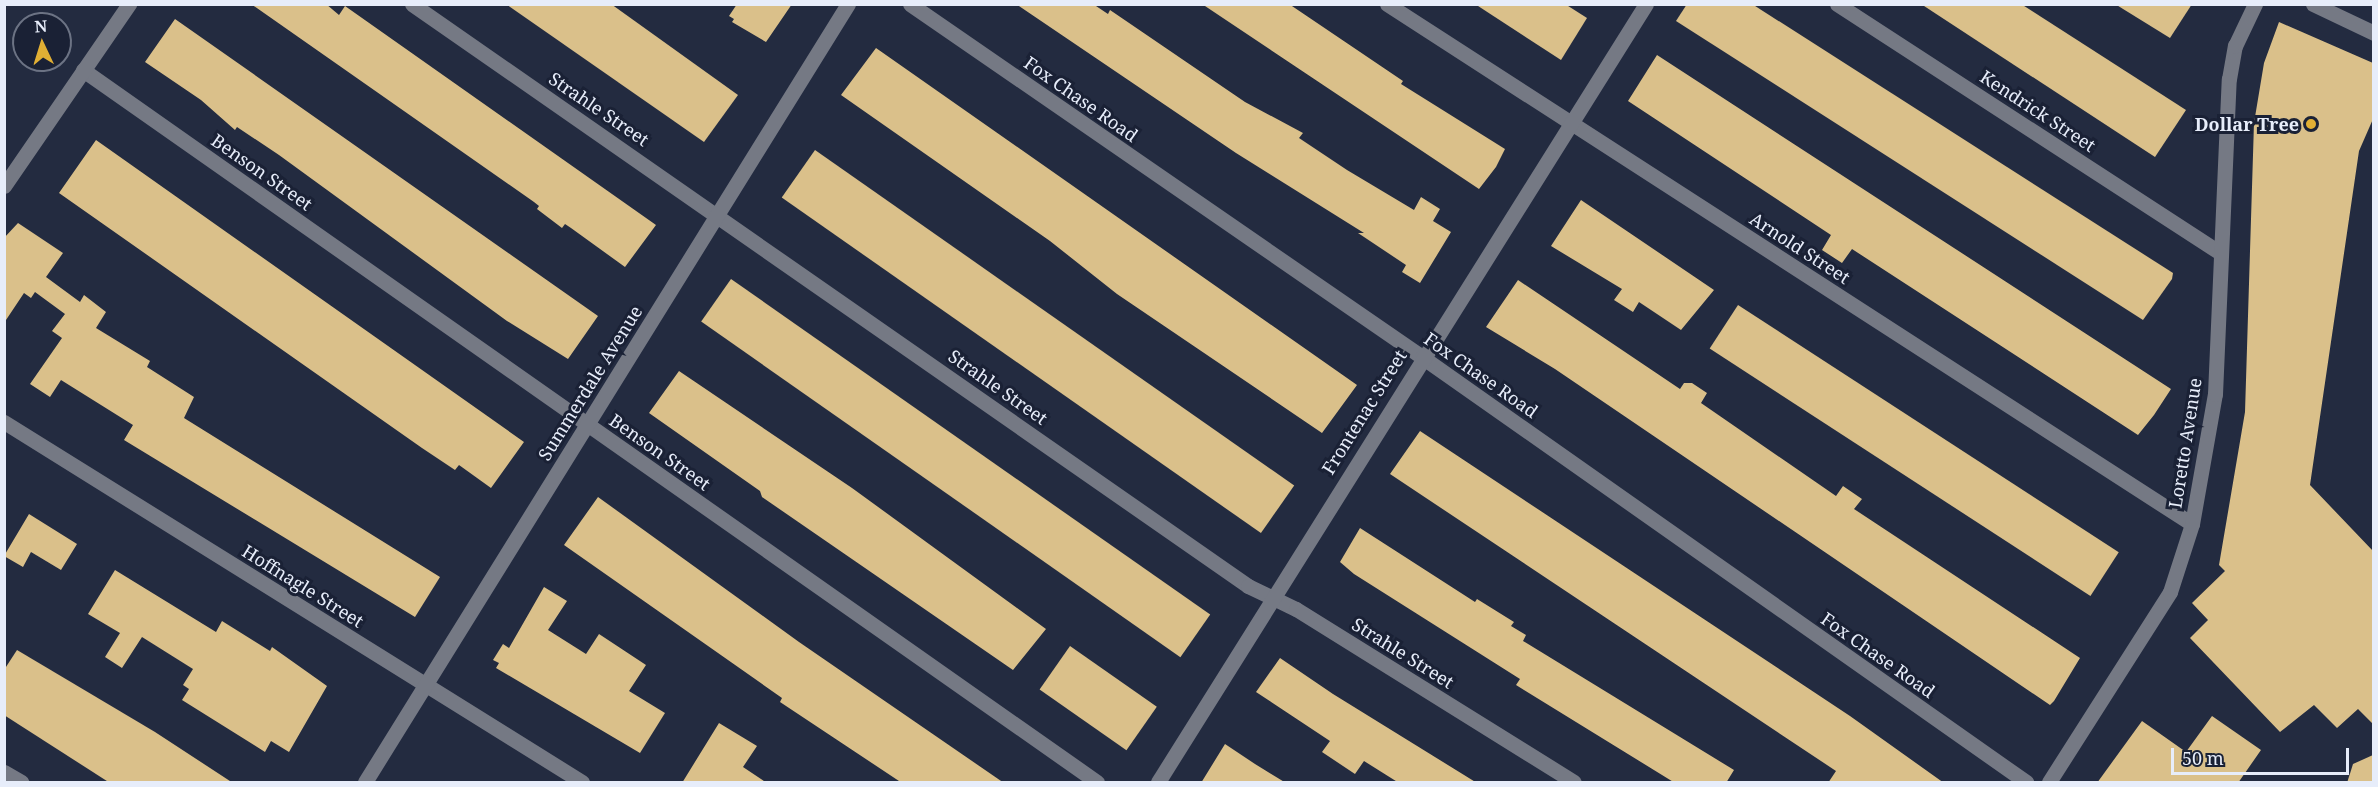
<!DOCTYPE html>
<html>
<head>
<meta charset="utf-8">
<style>
	body { margin:0 }
	#map { position:relative; width:2378px; height:787px; overflow:hidden; background:#232b40; font-family:"Noto Serif",serif }
	div>[style] { position:absolute }
	[style*='--x'] { left:calc(var(--x)*1px); top:calc(var(--y)*1px); width:calc(var(--w)*1px); rotate:calc(var(--a)*1deg) }
	.building>* { inset:0; background:#dac08a; transform-origin:0 0 }
	.minor>* { height:15px; margin:-7.5px; padding:0 7.5px; transform-origin:7.5px; border-radius:7.5px; background:#757984 }
	.dots>* { width:16px; height:16px; translate:-50% -50%; box-sizing:border-box; border:3px solid #1a2135; border-radius:50% }
	span { translate:-50% -50%; white-space:nowrap; text-align:center; line-height:1.15; -webkit-text-stroke:6px #1a2135; paint-order:stroke }
	.street-label { font-size:18px; color:#e7edfa }
	.poi-label { font-size:18px; color:#e7edfa; font-weight:700 }
	.right { translate:-100% -50%; text-align:right }
	.frame { position:absolute; inset:0; border:6px solid #e7edfa; pointer-events:none }
	.north { position:absolute; left:12px; top:12px; width:60px; height:60px; box-sizing:border-box; background:#1a2135; border:2px solid #6c7384; border-radius:50%; rotate:356deg; font-size:16px; font-weight:700; line-height:24px; text-align:center; color:#e7edfa }
	.north::after { content:''; display:block; margin:auto; width:21px; height:27px; background:#e1af34; clip-path:polygon(50% 0,100% 100%,50% 72%,0 100%) }
	.scale { position:absolute; left:2171px; top:748px; width:178px; height:27px; box-sizing:border-box; border:3px solid #e7edfa; border-top:0; padding-left:8px; font-size:18px; line-height:21px; white-space:nowrap; color:#e7edfa; -webkit-text-stroke:4px #1a2135; paint-order:stroke }
</style>
</head>
<body>
<div id="map">
	<div class="building">
		<i style="clip-path:polygon(251px 4px,326px 4px,339px 15px,345px 6px,656px 225px,625px 267px,571px 228px,565px 224px,562px 228px,537px 209px,539px 206px,534px 202px)"></i>
		<i style="clip-path:polygon(506px 4px,611px 4px,738px 95px,704px 142px)"></i>
		<i style="clip-path:polygon(737px 4px,792px 4px,766px 42px,732px 22px,734px 19px,729px 16px)"></i>
		<i style="clip-path:polygon(1016px 4px,1093px 4px,1108px 14px,1110px 10px,1245px 102px,1303px 133px,1299px 138px,1347px 170px,1414px 210px,1421px 197px,1440px 209px,1433px 221px,1451px 232px,1420px 283px,1402px 272px,1406px 265px,1358px 233px,1364px 233px,1236px 153px)"></i>
		<i style="clip-path:polygon(1202px 4px,1289px 4px,1403px 81px,1401px 84px,1505px 149px,1496px 167px,1479px 189px)"></i>
		<i style="clip-path:polygon(1475px 4px,1565px 4px,1587px 18px,1561px 60px)"></i>
		<i style="clip-path:polygon(1687px 4px,1752px 4px,2173px 273px,2172px 279px,2143px 320px,1676px 21px)"></i>
		<i style="clip-path:polygon(1921px 4px,2021px 4px,2186px 110px,2155px 157px)"></i>
		<i style="clip-path:polygon(2115px 4px,2192px 4px,2170px 38px)"></i>
		<i style="clip-path:polygon(175px 19px,598px 316px,568px 359px,507px 321px,279px 155px,237px 127px,235px 130px,201px 100px,145px 62px)"></i>
		<i style="clip-path:polygon(2279px 22px,2373px 63px,2373px 119px,2359px 151px,2310px 485px,2373px 551px,2373px 724px,2358px 709px,2337px 728px,2314px 705px,2280px 732px,2190px 638px,2208px 620px,2192px 603px,2225px 571px,2219px 565px,2245px 412px,2254px 123px,2264px 63px)"></i>
		<i style="clip-path:polygon(876px 48px,1357px 385px,1322px 433px,1117px 294px,1050px 241px,841px 95px)"></i>
		<i style="clip-path:polygon(1657px 55px,2171px 389px,2154px 415px,2138px 435px,1852px 249px,1842px 263px,1822px 250px,1831px 235px,1628px 101px)"></i>
		<i style="clip-path:polygon(96px 140px,524px 442px,491px 488px,459px 465px,455px 470px,422px 448px,59px 193px)"></i>
		<i style="left:815px;top:150px;width:585px;height:58px;rotate:35deg"></i>
		<i style="clip-path:polygon(1581px 200px,1714px 290px,1681px 330px,1639px 302px,1633px 312px,1614px 300px,1622px 289px,1551px 246px)"></i>
		<i style="clip-path:polygon(18px 223px,63px 253px,46px 277px,80px 302px,84px 295px,106px 312px,96px 328px,150px 361px,147px 367px,194px 397px,184px 418px,440px 577px,415px 617px,124px 440px,133px 425px,61px 380px,50px 397px,30px 384px,62px 338px,52px 331px,65px 314px,35px 292px,31px 298px,24px 293px,4px 323px,4px 238px)"></i>
		<i style="left:731px;top:279px;width:585px;height:52px;rotate:35deg"></i>
		<i style="clip-path:polygon(1518px 280px,1680px 389px,1684px 383px,1692px 383px,1707px 393px,1701px 403px,1836px 496px,1843px 486px,1862px 499px,1854px 509px,2080px 658px,2054px 701px,2050px 705px,1555px 369px,1486px 327px)"></i>
		<i style="left:1738px;top:305px;width:454px;height:52px;rotate:33deg"></i>
		<i style="clip-path:polygon(679px 371px,852px 488px,1046px 629px,1013px 670px,762px 497px,760px 491px,649px 413px)"></i>
		<i style="clip-path:polygon(1420px 431px,1850px 716px,1944px 783px,1828px 783px,1836px 771px,1390px 474px)"></i>
		<i style="clip-path:polygon(598px 497px,799px 642px,1004px 783px,902px 783px,780px 702px,782px 698px,564px 545px)"></i>
		<i style="clip-path:polygon(29px 514px,77px 544px,61px 570px,31px 552px,23px 567px,4px 556px)"></i>
		<i style="clip-path:polygon(1360px 528px,1475px 602px,1477px 599px,1514px 622px,1511px 626px,1526px 635px,1523px 641px,1734px 770px,1726px 783px,1675px 783px,1516px 685px,1520px 679px,1354px 574px,1340px 562px)"></i>
		<i style="clip-path:polygon(115px 570px,216px 632px,222px 621px,270px 651px,272px 647px,327px 686px,289px 752px,271px 741px,265px 752px,182px 700px,189px 689px,183px 685px,193px 669px,142px 637px,122px 668px,105px 657px,120px 633px,88px 614px)"></i>
		<i style="clip-path:polygon(544px 587px,567px 601px,548px 630px,586px 654px,599px 634px,646px 665px,629px 691px,665px 713px,640px 753px,496px 668px,499px 663px,493px 660px,503px 644px,509px 648px)"></i>
		<i style="left:1070px;top:646px;width:106px;height:53px;rotate:35deg"></i>
		<i style="clip-path:polygon(17px 650px,155px 732px,233px 783px,110px 783px,4px 715px,4px 670px)"></i>
		<i style="clip-path:polygon(1280px 658px,1333px 694px,1477px 783px,1399px 783px,1364px 761px,1355px 774px,1322px 752px,1330px 741px,1256px 692px)"></i>
		<i style="clip-path:polygon(2212px 716px,2261px 750px,2238px 783px,2097px 783px,2142px 721px,2186px 752px)"></i>
		<i style="clip-path:polygon(719px 723px,757px 746px,743px 767px,767px 783px,682px 783px)"></i>
		<i style="clip-path:polygon(1225px 744px,1255px 764px,1286px 783px,1201px 783px)"></i>
		<i style="clip-path:polygon(2373px 755px,2373px 783px,2347px 783px,2353px 764px)"></i>
	</div>
	<div class="minor">
		<i style="--x:412;--y:4;--w:1019;--a:34.84"></i>
		<i style="--x:1248;--y:586;--w:53;--a:25.6"></i>
		<i style="--x:1296;--y:609;--w:327;--a:31.9"></i>
		<i style="--x:910;--y:4;--w:622;--a:34.58"></i>
		<i style="--x:1422;--y:357;--w:739;--a:35.13"></i>
		<i style="--x:1387;--y:4;--w:958;--a:32.86"></i>
		<i style="--x:1837;--y:4;--w:454;--a:33"></i>
		<i style="--x:2313;--y:4;--w:68;--a:25.4"></i>
		<i style="--x:83;--y:70;--w:1239;--a:35.08"></i>
		<i style="--x:4;--y:186;--w:221;--a:-55.5"></i>
		<i style="--x:4;--y:422;--w:681;--a:31.92"></i>
		<i style="--x:4;--y:772;--w:20;--a:30"></i>
		<i style="--x:365;--y:782;--w:916;--a:-58.17"></i>
		<i style="--x:1158;--y:782;--w:918;--a:-57.9"></i>
		<i style="--x:2049;--y:782;--w:225;--a:-57.5"></i>
		<i style="--x:2170;--y:592;--w:71;--a:-72.1"></i>
		<i style="--x:2192;--y:524;--w:132;--a:-80"></i>
		<i style="--x:2215;--y:394;--w:315;--a:-87.5"></i>
		<i style="--x:2229;--y:79;--w:34;--a:-80"></i>
		<i style="--x:2235;--y:46;--w:47;--a:-64.5"></i>
	</div>
	<div class="dots">
		<i style="left:2311px;top:124px;background:#e1af34"></i>
	</div>
	<div class="street-label">
		<span style="left:1081px;top:99px;rotate:35deg">Fox Chase Road</span>
		<span style="left:599px;top:109px;rotate:34deg">Strahle Street</span>
		<span style="left:2038px;top:111px;rotate:33deg">Kendrick Street</span>
		<span style="left:262px;top:172px;rotate:35deg">Benson Street</span>
		<span style="left:1800px;top:248px;rotate:33deg">Arnold Street</span>
		<span style="left:1481px;top:375px;rotate:35deg">Fox Chase Road</span>
		<span style="left:590px;top:383px;rotate:-58deg">Summerdale Avenue</span>
		<span style="left:998px;top:387px;rotate:35deg">Strahle Street</span>
		<span style="left:1364px;top:412px;rotate:-58deg">Frontenac Street</span>
		<span style="left:2185px;top:443px;rotate:-81deg">Loretto Avenue</span>
		<span style="left:660px;top:452px;rotate:35deg">Benson Street</span>
		<span style="left:303px;top:586px;rotate:32deg">Hoffnagle Street</span>
		<span style="left:1403px;top:653px;rotate:32deg">Strahle Street</span>
		<span style="left:1878px;top:655px;rotate:35deg">Fox Chase Road</span>
	</div>
	<div class="poi-label">
		<span class="right" style="left:2299px;top:124px">Dollar Tree</span>
	</div>
	<div class="frame"></div>
	<div class="north">N</div>
	<div class="scale">50 m</div>
</div>
</body>
</html>
